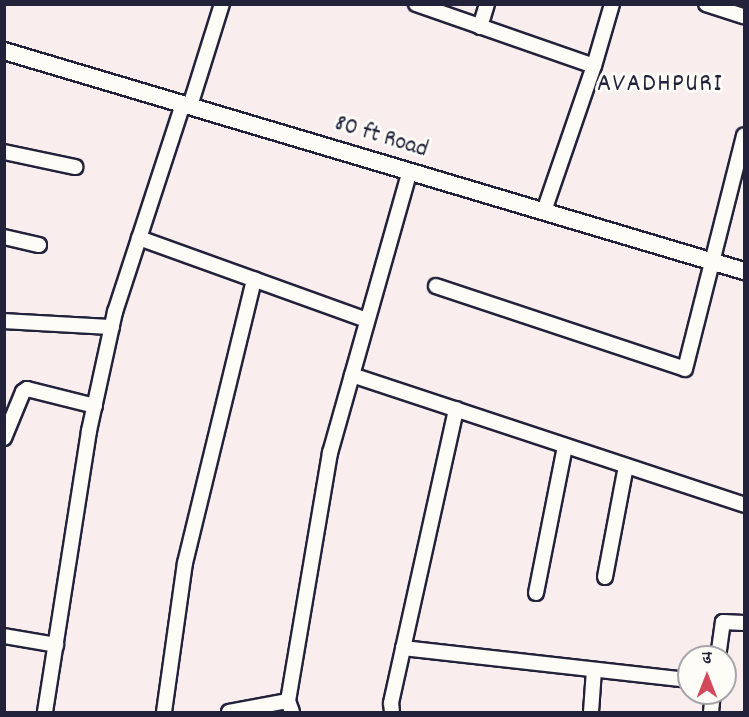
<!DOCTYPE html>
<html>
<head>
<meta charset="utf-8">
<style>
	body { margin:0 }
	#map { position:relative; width:749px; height:717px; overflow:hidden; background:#f9edee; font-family:Dekko,"Playpen Sans Deva",sans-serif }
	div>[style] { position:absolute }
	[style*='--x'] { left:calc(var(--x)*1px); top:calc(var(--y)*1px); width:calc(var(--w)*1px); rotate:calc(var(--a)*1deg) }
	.roads { filter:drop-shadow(2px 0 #22223b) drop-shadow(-2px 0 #22223b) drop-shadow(0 2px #22223b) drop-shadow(0 -2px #22223b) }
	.minor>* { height:14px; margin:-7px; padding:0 7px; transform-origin:7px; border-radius:7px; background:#fdfcf7 }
	.tertiary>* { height:16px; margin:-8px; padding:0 8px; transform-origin:8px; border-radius:8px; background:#fdfcf7 }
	span { translate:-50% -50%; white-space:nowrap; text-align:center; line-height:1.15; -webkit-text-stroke:6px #fdfcf7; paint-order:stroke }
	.street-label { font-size:24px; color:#22223b }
	.neighbourhood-label { font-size:26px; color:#22223b; letter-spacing:1.5px }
	.frame { position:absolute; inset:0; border:6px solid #22223b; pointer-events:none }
	.north { position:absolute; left:677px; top:645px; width:60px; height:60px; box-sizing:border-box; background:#fdfcf7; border:2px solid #a5a5ac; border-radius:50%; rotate:0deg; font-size:16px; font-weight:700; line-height:24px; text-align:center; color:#22223b }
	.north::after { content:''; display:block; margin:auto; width:21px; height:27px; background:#d1495b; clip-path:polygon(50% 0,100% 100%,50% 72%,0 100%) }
</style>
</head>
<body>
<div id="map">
	<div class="roads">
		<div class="minor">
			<i style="--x:416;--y:4;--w:188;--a:19.2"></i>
			<i style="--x:706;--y:4;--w:40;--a:18"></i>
			<i style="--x:480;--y:27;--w:24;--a:-73"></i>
			<i style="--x:190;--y:106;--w:107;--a:-72.6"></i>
			<i style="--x:4;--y:152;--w:73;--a:11.9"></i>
			<i style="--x:544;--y:211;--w:153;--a:-71"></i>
			<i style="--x:594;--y:66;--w:65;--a:-73.8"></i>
			<i style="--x:4;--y:237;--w:36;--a:13"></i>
			<i style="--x:139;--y:238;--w:242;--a:19.8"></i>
			<i style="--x:436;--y:286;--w:262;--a:18.4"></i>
			<i style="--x:685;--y:369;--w:241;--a:-75.8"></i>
			<i style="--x:4;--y:321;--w:108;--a:3.2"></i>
			<i style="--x:352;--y:375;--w:413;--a:18.3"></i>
			<i style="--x:4;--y:438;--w:50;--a:-67.6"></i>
			<i style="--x:23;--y:392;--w:5;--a:-37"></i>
			<i style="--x:27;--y:389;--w:70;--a:14"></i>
			<i style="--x:605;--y:577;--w:113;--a:-79.3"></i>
			<i style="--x:536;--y:593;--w:150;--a:-78.8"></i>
			<i style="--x:4;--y:636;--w:53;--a:9.8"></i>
			<i style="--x:403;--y:648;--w:288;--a:6.4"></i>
			<i style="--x:718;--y:657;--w:35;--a:-82"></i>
			<i style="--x:723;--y:622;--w:21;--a:3"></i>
			<i style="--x:45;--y:712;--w:284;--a:-81.1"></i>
			<i style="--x:89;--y:431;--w:122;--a:-77.7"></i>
			<i style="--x:115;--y:312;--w:219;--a:-71.9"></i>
			<i style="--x:164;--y:712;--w:150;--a:-82"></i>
			<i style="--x:185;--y:563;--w:292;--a:-76.3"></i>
			<i style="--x:229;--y:712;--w:60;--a:-10.6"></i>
			<i style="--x:292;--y:712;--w:12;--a:-110"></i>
			<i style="--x:288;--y:701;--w:252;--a:-80.4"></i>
			<i style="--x:330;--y:453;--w:293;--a:-74.2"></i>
			<i style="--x:392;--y:712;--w:9;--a:-96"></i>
			<i style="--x:391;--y:703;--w:301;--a:-77.5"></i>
			<i style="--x:591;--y:712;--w:42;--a:-85.9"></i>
			<i style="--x:711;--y:712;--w:19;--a:-84"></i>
		</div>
		<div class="tertiary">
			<i style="--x:4;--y:51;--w:772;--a:16.56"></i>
		</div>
	</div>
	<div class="street-label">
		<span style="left:381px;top:138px;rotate:17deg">80 ft Road</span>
	</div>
	<div class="neighbourhood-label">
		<span style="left:660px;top:85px">AVADHPURI</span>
	</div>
	<div class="frame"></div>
	<div class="north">उ</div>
</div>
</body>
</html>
